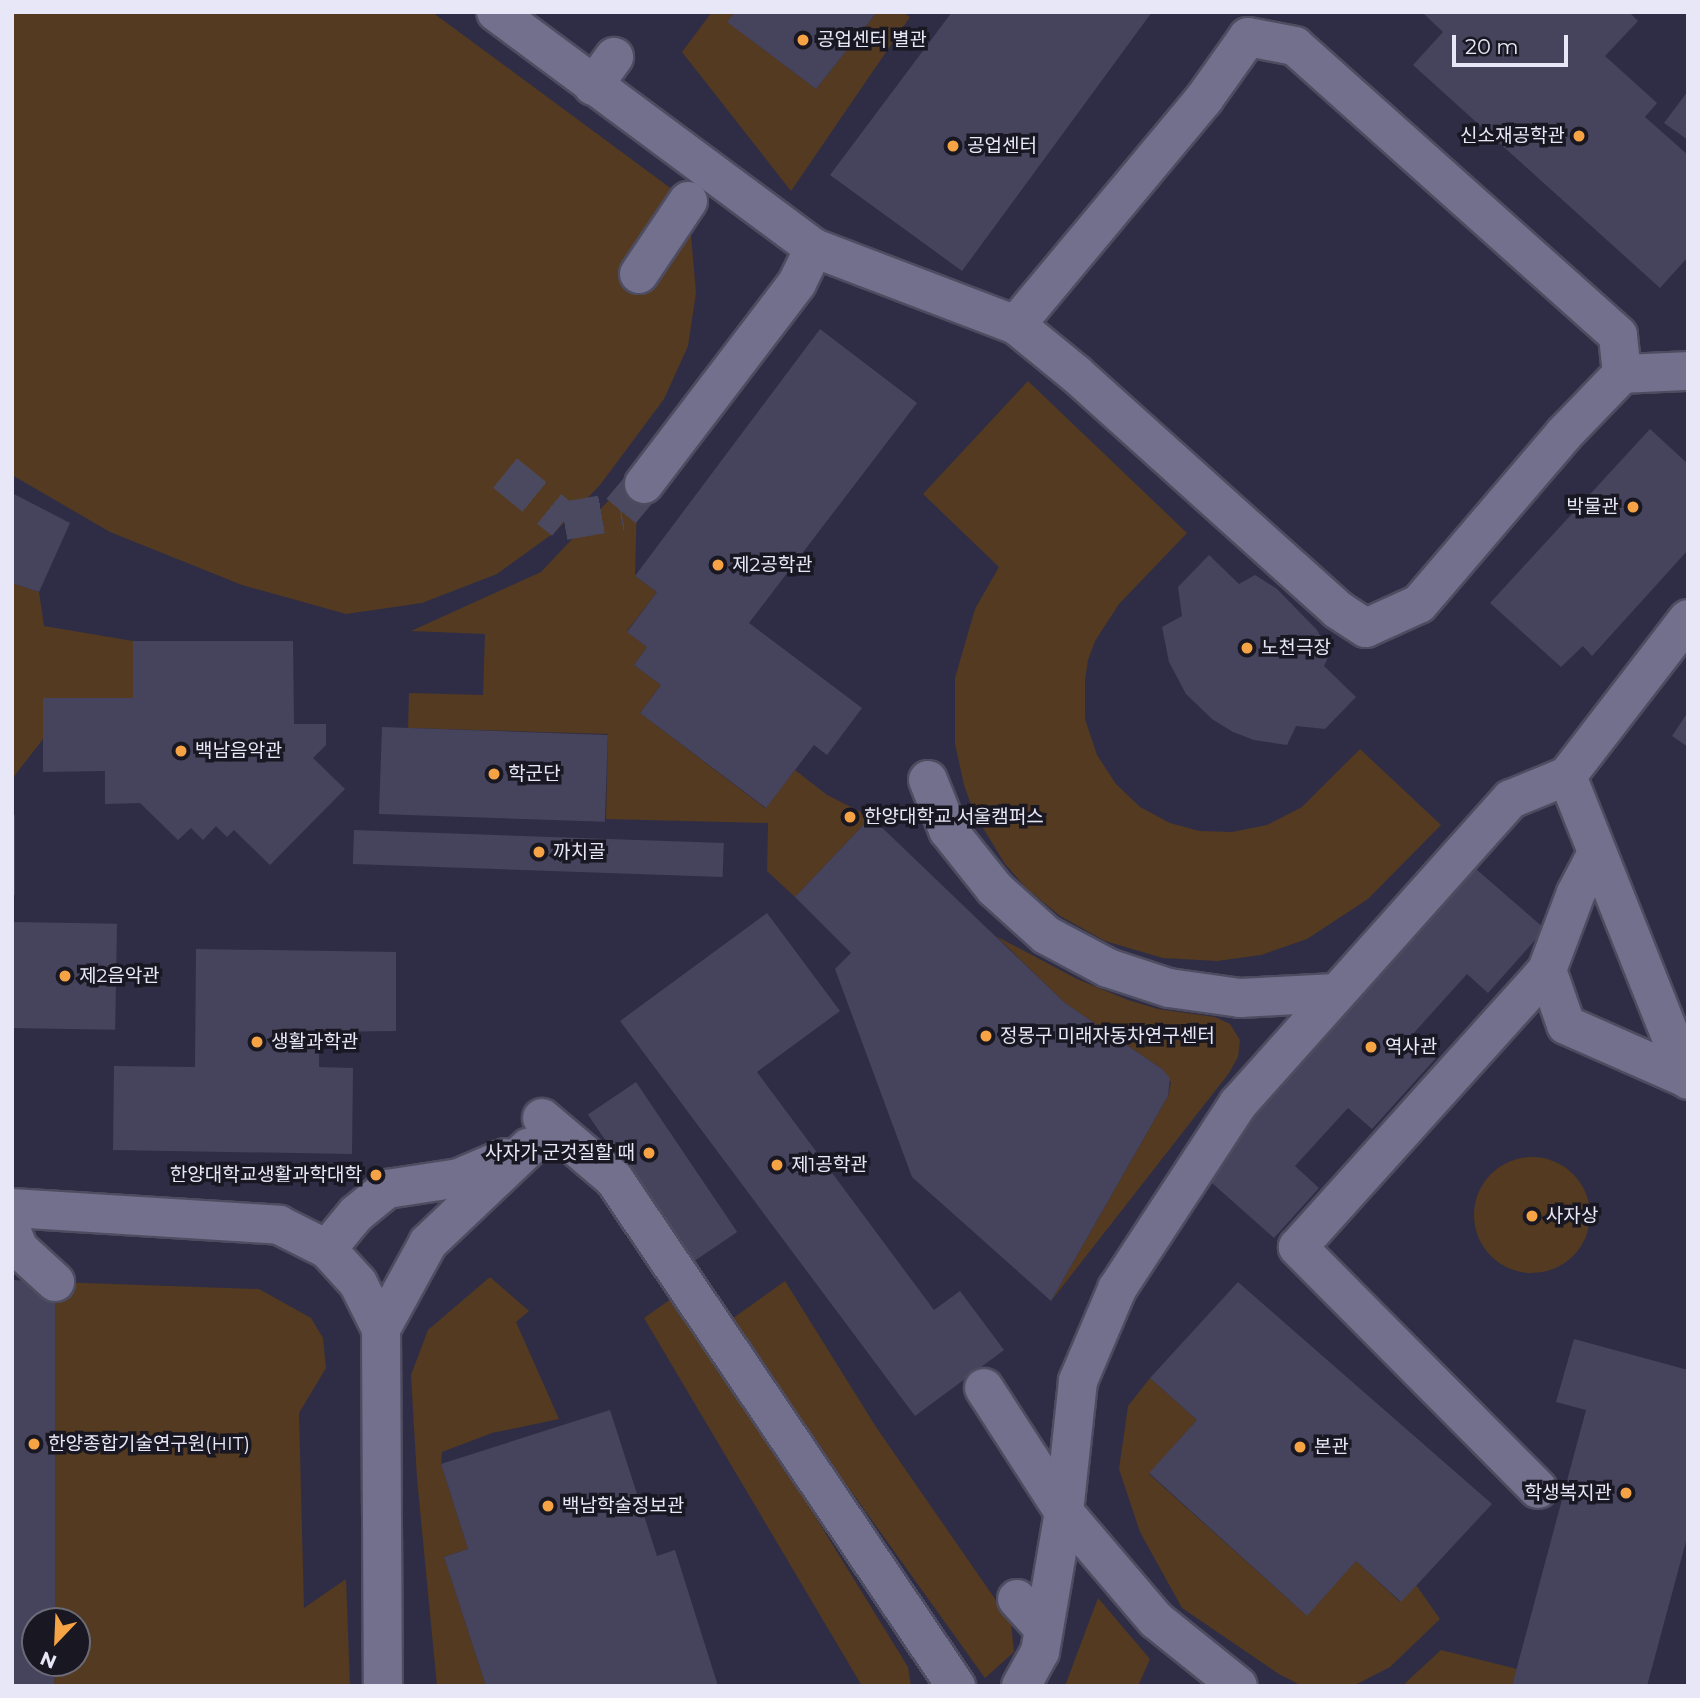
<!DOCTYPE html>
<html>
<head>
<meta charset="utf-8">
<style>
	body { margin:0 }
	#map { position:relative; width:1700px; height:1698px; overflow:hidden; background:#2f2d45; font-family:Montserrat,"Noto Sans KR",sans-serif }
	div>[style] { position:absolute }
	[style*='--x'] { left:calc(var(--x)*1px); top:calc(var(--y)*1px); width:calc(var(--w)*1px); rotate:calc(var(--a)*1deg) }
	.green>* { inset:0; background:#533a20 }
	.round { border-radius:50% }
	.building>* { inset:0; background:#46435d; transform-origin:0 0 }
	.minor-tunnel>* { height:38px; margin-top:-19px; transform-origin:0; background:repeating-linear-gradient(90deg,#4b4960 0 38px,transparent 0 57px) }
	.roads { filter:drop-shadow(2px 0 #4e4c60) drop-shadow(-2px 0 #4e4c60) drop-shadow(0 2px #4e4c60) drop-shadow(0 -2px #4e4c60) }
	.minor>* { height:38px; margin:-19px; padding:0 19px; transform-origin:19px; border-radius:19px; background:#72708c }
	.dots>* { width:19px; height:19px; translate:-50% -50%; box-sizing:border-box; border:4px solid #181722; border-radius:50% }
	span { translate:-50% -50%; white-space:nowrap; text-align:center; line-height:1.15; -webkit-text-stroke:7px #181722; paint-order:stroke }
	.poi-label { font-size:19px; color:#e8e7f7 }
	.left { translate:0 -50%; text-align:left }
	.right { translate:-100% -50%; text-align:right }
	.frame { position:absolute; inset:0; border:14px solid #e8e7f7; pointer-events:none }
	.north { position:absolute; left:21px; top:1607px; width:70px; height:70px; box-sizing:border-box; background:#181722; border:2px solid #6b6a77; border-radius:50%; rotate:203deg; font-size:19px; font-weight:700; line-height:28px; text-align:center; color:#e8e7f7 }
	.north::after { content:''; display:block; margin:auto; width:24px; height:32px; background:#f5a345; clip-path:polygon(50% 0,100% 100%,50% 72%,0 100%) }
	.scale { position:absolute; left:1452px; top:35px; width:116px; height:32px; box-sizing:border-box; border:4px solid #e8e7f7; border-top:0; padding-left:9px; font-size:21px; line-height:24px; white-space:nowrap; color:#e8e7f7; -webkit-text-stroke:5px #181722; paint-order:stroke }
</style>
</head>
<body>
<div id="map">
	<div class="green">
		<i style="clip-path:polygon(12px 12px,432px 12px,688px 201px,696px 293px,688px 346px,664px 399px,600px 485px,555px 532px,497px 574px,422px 603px,346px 614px,242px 585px,110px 532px,12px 475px)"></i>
		<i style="clip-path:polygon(712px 12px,735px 12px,728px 22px,816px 89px,877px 12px,903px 12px,910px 17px,791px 191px,682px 52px)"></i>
		<i style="clip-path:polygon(1028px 381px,1187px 533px,1119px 604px,1095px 641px,1088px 660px,1085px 680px,1085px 719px,1097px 755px,1116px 784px,1140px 807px,1170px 823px,1199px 831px,1232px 832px,1267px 825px,1302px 807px,1360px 749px,1441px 825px,1368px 899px,1307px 939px,1261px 955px,1217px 961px,1163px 958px,1105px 941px,1060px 916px,1026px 888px,1005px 864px,974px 813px,964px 785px,955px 744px,955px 678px,975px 609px,999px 567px,923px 494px)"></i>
		<i style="clip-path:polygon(626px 482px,637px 500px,635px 576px,657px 592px,627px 631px,647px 647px,634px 665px,661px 685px,640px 713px,765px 808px,795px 770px,827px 795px,871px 817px,795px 897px,767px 871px,768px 823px,606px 819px,608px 734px,408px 728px,409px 693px,483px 695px,485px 634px,411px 631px,541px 572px)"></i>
		<i style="clip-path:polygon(12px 583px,39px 592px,44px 626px,133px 641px,133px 698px,43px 698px,43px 739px,12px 779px)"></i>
		<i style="clip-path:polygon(996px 936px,1077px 979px,1128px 1000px,1158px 1009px,1215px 1017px,1230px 1024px,1240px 1040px,1238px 1057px,1229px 1073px,1051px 1301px,1168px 1096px,1171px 1082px,1162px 1069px,1065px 1003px)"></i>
		<i class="round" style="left:1474px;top:1157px;width:116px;height:116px"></i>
		<i style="clip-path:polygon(490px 1277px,529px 1311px,516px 1322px,559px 1419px,492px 1433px,442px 1452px,441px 1464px,468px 1549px,444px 1557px,486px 1686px,437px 1686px,417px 1479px,411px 1375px,428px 1330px)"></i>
		<i style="clip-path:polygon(785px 1281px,876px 1427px,1011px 1622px,1014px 1652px,985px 1678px,729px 1321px)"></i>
		<i style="clip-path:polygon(55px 1282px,259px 1289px,311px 1318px,323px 1338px,326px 1368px,299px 1413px,304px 1608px,346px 1579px,350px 1686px,54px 1686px,55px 1663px,77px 1663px,77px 1621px,55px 1621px)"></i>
		<i style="clip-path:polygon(678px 1294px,908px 1667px,911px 1686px,862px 1686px,644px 1318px)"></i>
		<i style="clip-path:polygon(1150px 1378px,1197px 1420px,1149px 1474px,1306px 1615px,1356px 1561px,1400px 1602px,1416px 1585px,1440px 1619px,1390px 1667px,1353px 1686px,1302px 1686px,1279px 1674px,1182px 1608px,1140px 1532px,1119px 1469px,1128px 1406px)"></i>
		<i style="clip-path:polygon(1098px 1598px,1150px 1659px,1138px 1686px,1065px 1686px)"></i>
		<i style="clip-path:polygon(1441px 1650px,1517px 1669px,1512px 1686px,1402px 1686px)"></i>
	</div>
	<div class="building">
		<i style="clip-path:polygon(735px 12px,877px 12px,816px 89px,727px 22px)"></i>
		<i style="clip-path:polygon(952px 12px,1152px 12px,962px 271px,830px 175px)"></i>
		<i style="clip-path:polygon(1422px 12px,1629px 12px,1638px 21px,1605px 56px,1657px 103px,1645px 117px,1688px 155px,1688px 257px,1660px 288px,1413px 65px,1443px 32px)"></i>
		<i style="clip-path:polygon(1688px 91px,1688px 140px,1664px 123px)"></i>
		<i style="clip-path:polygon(820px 329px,917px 403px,749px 623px,862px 708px,827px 755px,814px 745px,766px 808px,640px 713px,661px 685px,634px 665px,647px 647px,627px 632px,657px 592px,635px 576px)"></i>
		<i style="clip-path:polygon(1650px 429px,1688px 464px,1688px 550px,1592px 656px,1583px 646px,1561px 667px,1490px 603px)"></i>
		<i style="clip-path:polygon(12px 493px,70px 523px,39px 592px,12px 583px)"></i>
		<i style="clip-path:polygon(1209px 555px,1239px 584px,1255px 575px,1277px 589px,1317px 630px,1330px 653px,1324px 666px,1356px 697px,1325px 729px,1296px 726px,1287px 745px,1254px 740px,1233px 732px,1212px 719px,1186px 694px,1169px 662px,1162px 627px,1182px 616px,1178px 587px)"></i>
		<i style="clip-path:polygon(133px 641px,293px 641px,294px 724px,326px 724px,326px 745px,313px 758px,345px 789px,270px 865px,234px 830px,227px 837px,216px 826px,203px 840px,191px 828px,178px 840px,140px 803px,105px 804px,105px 771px,43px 772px,43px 698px,133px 698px)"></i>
		<i style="clip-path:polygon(1688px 712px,1688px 747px,1672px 736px)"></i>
		<i style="left:382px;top:727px;width:226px;height:87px;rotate:2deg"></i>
		<i style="left:12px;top:815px;width:3px;height:80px"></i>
		<i style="clip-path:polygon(871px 817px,1065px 1003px,1162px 1069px,1170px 1078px,1168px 1096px,1051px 1301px,912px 1177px,835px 969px,851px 953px,795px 897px)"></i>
		<i style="left:354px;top:830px;width:370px;height:34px;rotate:2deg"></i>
		<i style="clip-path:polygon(1476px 869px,1545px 929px,1488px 993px,1467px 974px,1412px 1035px,1436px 1058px,1372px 1129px,1348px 1108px,1295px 1166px,1319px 1188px,1274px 1238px,1203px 1175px)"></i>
		<i style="clip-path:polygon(767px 913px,840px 1011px,757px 1072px,934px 1310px,960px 1291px,1004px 1350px,915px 1416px,620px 1021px)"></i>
		<i style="left:12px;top:922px;width:105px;height:106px;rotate:1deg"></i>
		<i style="clip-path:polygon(196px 949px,396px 952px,396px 1031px,319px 1032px,319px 1067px,353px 1068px,352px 1154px,113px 1150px,114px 1066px,195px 1067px)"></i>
		<i style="left:636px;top:1082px;width:181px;height:58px;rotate:56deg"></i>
		<i style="clip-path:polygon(12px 1280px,55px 1282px,55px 1621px,35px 1621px,35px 1663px,55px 1663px,54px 1686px,12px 1686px)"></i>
		<i style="clip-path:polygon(1238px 1282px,1492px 1504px,1401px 1602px,1356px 1561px,1307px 1616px,1149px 1473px,1197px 1420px,1150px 1378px)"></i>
		<i style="clip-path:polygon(1574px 1339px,1688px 1370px,1688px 1534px,1647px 1686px,1512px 1686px,1586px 1410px,1556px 1402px)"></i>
		<i style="clip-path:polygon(610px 1410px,657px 1556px,675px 1550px,718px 1686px,486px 1686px,444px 1557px,468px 1549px,441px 1464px)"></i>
	</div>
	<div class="minor-tunnel">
		<i style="--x:505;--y:473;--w:76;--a:39.1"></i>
		<i style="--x:564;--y:521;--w:58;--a:-10"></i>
		<i style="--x:621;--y:511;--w:35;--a:-50"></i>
	</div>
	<div class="roads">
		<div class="minor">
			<i style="--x:496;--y:12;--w:396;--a:36.6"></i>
			<i style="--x:814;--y:248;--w:216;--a:20.9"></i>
			<i style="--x:1016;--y:325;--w:77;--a:39.2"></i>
			<i style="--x:1076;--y:374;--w:353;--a:42"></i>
			<i style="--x:1338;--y:610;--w:33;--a:33"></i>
			<i style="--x:1366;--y:628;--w:58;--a:-24.4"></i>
			<i style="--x:1419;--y:604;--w:223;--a:-49.5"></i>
			<i style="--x:1564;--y:434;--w:83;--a:-46"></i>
			<i style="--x:1622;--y:374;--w:39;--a:-96"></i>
			<i style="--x:1618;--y:335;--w:433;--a:-138.2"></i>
			<i style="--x:1295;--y:46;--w:48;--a:-169.2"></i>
			<i style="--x:1248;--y:37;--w:76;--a:125.4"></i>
			<i style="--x:1204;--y:99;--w:294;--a:129.8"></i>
			<i style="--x:593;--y:86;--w:36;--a:-54"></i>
			<i style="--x:639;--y:274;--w:88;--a:-56.1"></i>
			<i style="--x:1622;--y:374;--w:66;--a:-2.6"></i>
			<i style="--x:644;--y:484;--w:253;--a:-52.7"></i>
			<i style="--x:797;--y:283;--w:39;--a:-64"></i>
			<i style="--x:1567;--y:776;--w:327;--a:68.3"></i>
			<i style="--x:928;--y:780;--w:54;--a:68.2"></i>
			<i style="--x:948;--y:830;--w:75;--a:51.5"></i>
			<i style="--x:995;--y:889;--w:69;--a:42"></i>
			<i style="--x:1046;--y:935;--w:70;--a:28"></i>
			<i style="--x:1108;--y:968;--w:64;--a:18.2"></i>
			<i style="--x:1169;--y:988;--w:72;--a:8"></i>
			<i style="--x:1240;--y:998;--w:95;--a:-3"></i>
			<i style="--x:1547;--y:970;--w:58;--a:70.9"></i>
			<i style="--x:1566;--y:1025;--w:129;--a:23.8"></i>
			<i style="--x:542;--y:1118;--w:94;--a:40.3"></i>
			<i style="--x:614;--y:1179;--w:612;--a:56"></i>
			<i style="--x:12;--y:1208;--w:268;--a:3.6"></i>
			<i style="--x:279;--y:1225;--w:54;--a:26.6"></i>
			<i style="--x:327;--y:1249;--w:46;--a:47.6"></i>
			<i style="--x:358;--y:1283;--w:51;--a:63.4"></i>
			<i style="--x:381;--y:1329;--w:357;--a:89.7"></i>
			<i style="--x:12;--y:1232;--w:18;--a:68"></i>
			<i style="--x:19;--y:1249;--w:49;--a:42.5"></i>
			<i style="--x:327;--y:1249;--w:45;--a:-50.4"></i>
			<i style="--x:356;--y:1214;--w:40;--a:-39"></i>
			<i style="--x:387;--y:1189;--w:73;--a:-8.7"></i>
			<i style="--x:459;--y:1178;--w:50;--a:-23.5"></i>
			<i style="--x:381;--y:1329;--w:98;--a:-61.3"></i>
			<i style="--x:428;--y:1243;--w:139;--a:-43.5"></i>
			<i style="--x:984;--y:1388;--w:148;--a:57.2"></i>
			<i style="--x:1064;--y:1512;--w:142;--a:49.6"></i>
			<i style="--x:1156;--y:1620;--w:105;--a:38.8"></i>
			<i style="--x:1538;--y:1489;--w:341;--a:-134.8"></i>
			<i style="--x:1298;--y:1247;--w:372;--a:-48"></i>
			<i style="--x:1547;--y:970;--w:82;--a:-69.4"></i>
			<i style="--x:1576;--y:893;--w:45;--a:-62.3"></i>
			<i style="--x:1017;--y:1599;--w:40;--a:48"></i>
			<i style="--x:1021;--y:1686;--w:39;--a:-61"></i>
			<i style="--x:1040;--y:1652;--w:142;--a:-80.3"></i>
			<i style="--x:1064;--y:1512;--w:132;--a:-83.9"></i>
			<i style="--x:1078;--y:1381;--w:100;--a:-67"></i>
			<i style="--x:1117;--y:1289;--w:221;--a:-56.8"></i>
			<i style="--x:1238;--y:1104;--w:409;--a:-48.2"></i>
			<i style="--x:1511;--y:799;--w:61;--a:-22.3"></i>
			<i style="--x:1567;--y:776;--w:198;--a:-52.4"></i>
		</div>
	</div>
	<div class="dots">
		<i style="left:803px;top:40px;background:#f5a345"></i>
		<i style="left:1579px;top:136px;background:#f5a345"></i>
		<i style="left:953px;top:146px;background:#f5a345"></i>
		<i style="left:1633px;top:507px;background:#f5a345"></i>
		<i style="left:718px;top:565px;background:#f5a345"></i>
		<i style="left:1247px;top:648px;background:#f5a345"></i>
		<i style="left:181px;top:751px;background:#f5a345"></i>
		<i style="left:494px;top:774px;background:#f5a345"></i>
		<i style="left:850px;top:817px;background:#f5a345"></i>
		<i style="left:539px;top:852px;background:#f5a345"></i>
		<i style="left:65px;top:976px;background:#f5a345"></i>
		<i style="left:986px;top:1036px;background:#f5a345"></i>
		<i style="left:257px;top:1042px;background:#f5a345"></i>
		<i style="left:1371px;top:1047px;background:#f5a345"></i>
		<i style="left:649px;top:1153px;background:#f5a345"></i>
		<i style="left:777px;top:1165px;background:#f5a345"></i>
		<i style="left:376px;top:1175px;background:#f5a345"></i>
		<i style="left:1532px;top:1216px;background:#f5a345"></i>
		<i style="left:34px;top:1444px;background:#f5a345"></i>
		<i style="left:1300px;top:1447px;background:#f5a345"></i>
		<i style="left:1626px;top:1493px;background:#f5a345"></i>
		<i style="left:548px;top:1506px;background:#f5a345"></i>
	</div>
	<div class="poi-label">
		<span class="left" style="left:817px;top:40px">공업센터 별관</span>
		<span class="right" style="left:1565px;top:136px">신소재공학관</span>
		<span class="left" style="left:967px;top:146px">공업센터</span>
		<span class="right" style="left:1619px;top:507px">박물관</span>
		<span class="left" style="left:732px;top:565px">제2공학관</span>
		<span class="left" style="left:1261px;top:648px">노천극장</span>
		<span class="left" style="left:195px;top:751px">백남음악관</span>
		<span class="left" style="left:508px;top:774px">학군단</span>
		<span class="left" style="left:864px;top:817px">한양대학교 서울캠퍼스</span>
		<span class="left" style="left:553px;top:852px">까치골</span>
		<span class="left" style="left:79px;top:976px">제2음악관</span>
		<span class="left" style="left:1000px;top:1036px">정몽구 미래자동차연구센터</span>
		<span class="left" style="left:271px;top:1042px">생활과학관</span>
		<span class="left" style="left:1385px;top:1047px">역사관</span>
		<span class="right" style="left:635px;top:1153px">사자가 군것질할 때</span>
		<span class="left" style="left:791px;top:1165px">제1공학관</span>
		<span class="right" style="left:362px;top:1175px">한양대학교생활과학대학</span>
		<span class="left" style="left:1546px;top:1216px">사자상</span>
		<span class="left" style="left:48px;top:1444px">한양종합기술연구원(HIT)</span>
		<span class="left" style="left:1314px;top:1447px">본관</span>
		<span class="right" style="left:1612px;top:1493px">학생복지관</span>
		<span class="left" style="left:562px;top:1506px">백남학술정보관</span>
	</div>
	<div class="frame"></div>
	<div class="north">N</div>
	<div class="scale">20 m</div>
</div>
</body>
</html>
